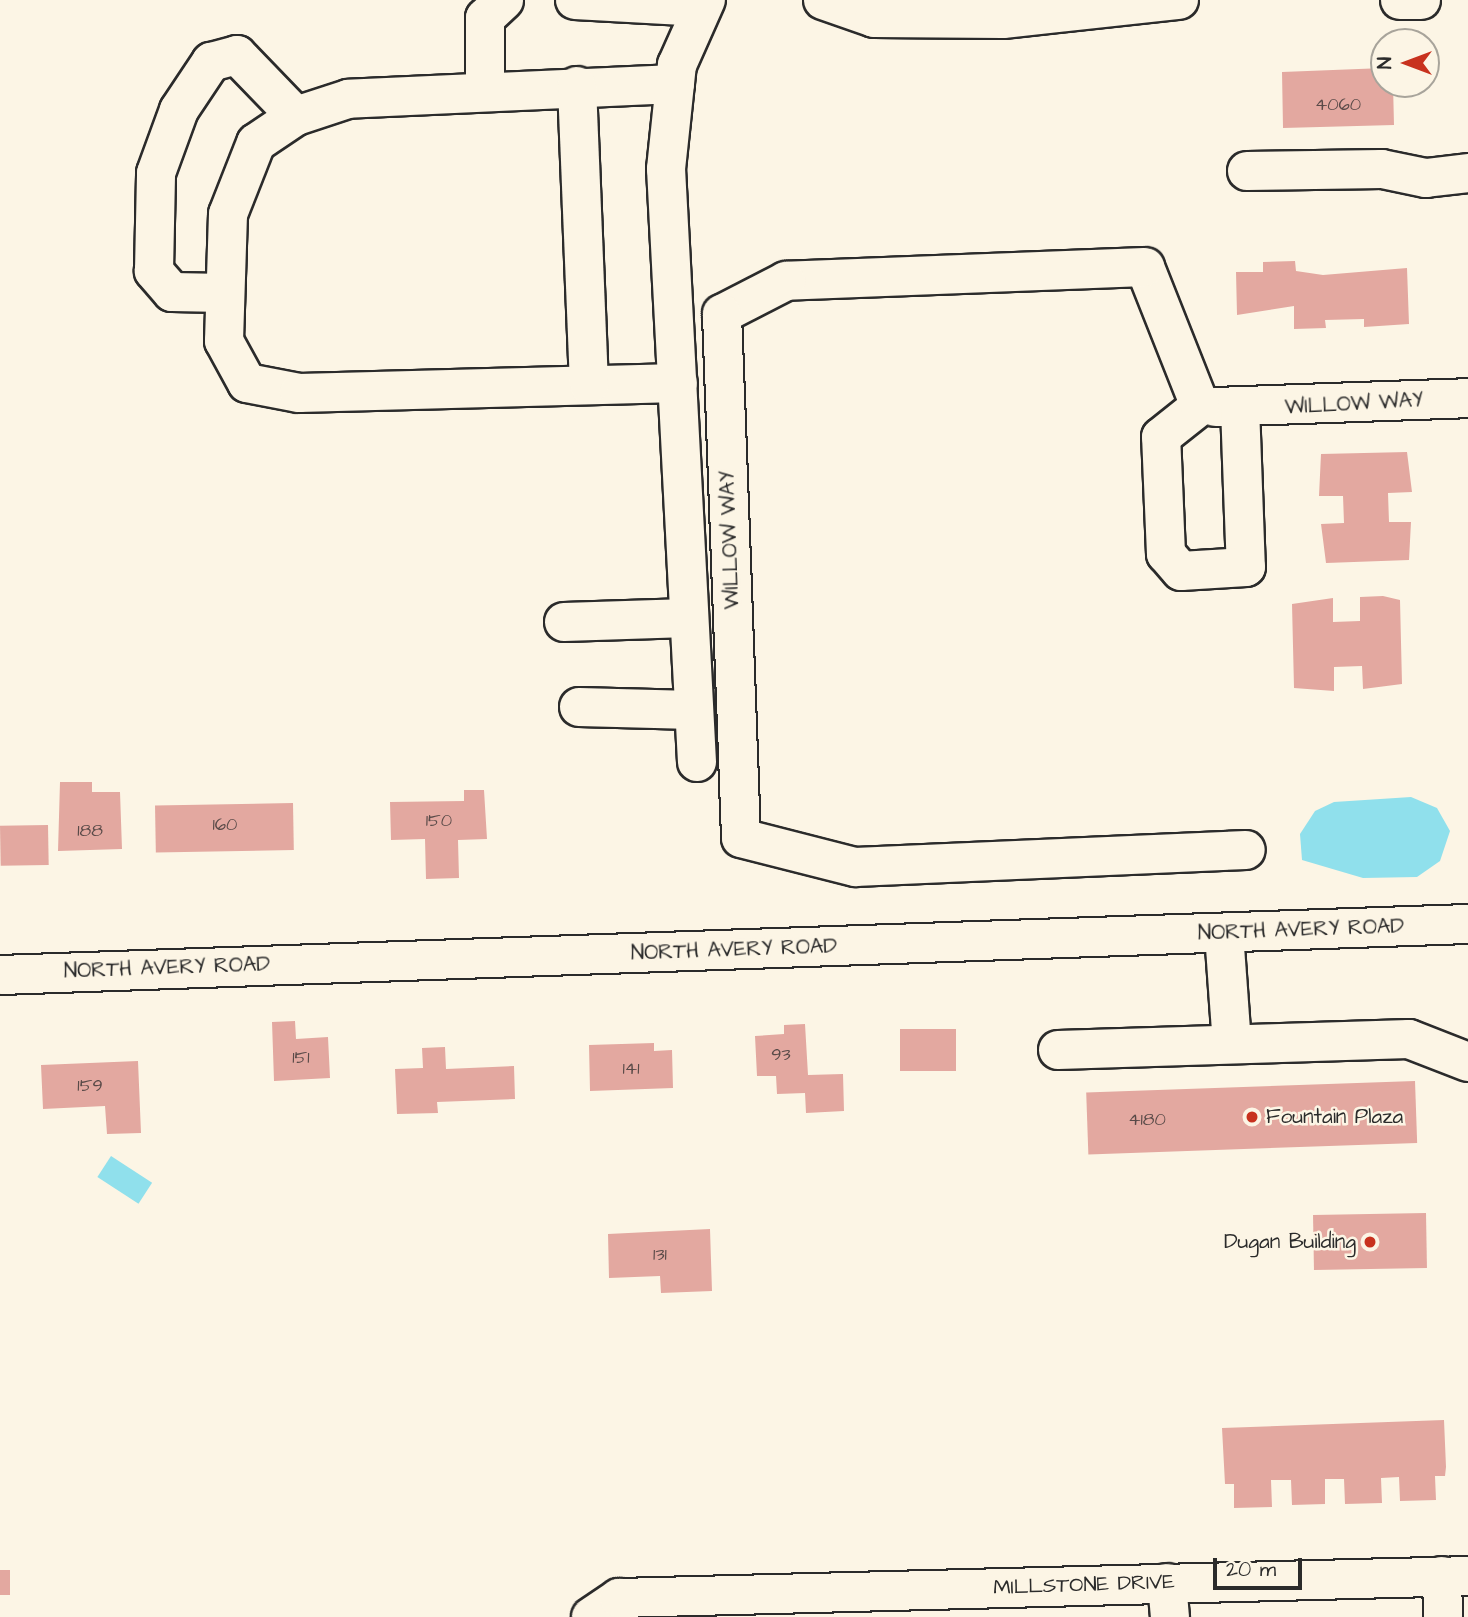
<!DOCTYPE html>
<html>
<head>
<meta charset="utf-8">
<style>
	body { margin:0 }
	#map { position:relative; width:1468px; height:1617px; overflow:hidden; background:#fcf5e5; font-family:"Architects Daughter",sans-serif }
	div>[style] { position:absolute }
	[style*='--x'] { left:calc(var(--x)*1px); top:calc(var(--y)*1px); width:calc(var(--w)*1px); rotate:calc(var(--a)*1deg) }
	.water>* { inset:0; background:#90e0ec; transform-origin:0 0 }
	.building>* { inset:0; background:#e3a8a0; transform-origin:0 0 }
	.roads { filter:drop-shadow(2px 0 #2b2b2b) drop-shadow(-2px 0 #2b2b2b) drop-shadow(0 2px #2b2b2b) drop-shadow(0 -2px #2b2b2b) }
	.minor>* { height:38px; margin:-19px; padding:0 19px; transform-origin:19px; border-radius:19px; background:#fcf5e5 }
	.dots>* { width:19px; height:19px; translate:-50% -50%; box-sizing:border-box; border:4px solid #fcf5e5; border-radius:50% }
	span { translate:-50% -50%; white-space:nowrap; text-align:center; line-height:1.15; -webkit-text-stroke:5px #fcf5e5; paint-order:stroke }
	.number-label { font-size:18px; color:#594a48 }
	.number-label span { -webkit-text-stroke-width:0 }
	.street-label { font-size:21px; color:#2b2b2b }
	.poi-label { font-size:21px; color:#2b2b2b }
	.left { translate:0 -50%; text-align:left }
	.right { translate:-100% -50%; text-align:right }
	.north { position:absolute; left:1370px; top:28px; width:70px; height:70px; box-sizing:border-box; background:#fcf5e5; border:2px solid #a8a49b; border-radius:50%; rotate:270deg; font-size:19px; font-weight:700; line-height:28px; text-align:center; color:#2b2b2b }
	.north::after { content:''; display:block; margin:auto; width:24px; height:32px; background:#c8321e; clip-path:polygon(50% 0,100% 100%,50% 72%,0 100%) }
	.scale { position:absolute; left:1213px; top:1558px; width:89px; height:32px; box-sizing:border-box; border:4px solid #2b2b2b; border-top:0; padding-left:9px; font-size:21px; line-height:24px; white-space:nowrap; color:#2b2b2b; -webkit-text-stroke:5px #fcf5e5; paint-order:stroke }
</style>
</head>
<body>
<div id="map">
	<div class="water">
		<i style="clip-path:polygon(1411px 797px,1437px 808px,1450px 831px,1440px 861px,1417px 877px,1363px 878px,1302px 860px,1300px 834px,1315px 811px,1334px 802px)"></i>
		<i style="left:111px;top:1156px;width:49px;height:25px;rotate:33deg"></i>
	</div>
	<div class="building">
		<i style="clip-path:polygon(1384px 68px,1384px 84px,1393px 84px,1394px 125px,1283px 128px,1282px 72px)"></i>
		<i style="clip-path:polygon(1295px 261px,1296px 271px,1323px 275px,1407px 268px,1409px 324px,1364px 327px,1364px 319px,1325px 320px,1326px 328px,1294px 329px,1294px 306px,1237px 315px,1236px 272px,1263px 272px,1263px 262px)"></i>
		<i style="clip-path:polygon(1407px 452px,1412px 492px,1388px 493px,1389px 522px,1411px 522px,1409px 560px,1326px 563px,1321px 524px,1344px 523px,1343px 496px,1319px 496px,1321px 454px)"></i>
		<i style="clip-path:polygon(1383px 596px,1400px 600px,1402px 684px,1363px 689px,1362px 666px,1334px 667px,1334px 691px,1294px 688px,1292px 604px,1333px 598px,1333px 622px,1360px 621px,1360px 597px)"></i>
		<i style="clip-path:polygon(60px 782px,92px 782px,92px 792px,120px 792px,122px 849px,58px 851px)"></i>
		<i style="clip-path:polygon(464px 790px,484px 790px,487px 839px,458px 840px,459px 878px,426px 879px,425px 839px,391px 840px,390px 802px,464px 801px)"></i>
		<i style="left:293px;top:803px;width:47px;height:138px;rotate:89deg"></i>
		<i style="left:48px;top:825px;width:40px;height:48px;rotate:89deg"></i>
		<i style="clip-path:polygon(295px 1021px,296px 1039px,328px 1037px,330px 1078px,274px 1081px,272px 1022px)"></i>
		<i style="clip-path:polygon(805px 1024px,808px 1075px,843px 1074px,844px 1111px,806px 1113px,805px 1093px,777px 1094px,776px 1076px,757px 1076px,755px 1036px,784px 1034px,784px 1025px)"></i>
		<i style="left:956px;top:1029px;width:42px;height:56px;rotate:90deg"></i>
		<i style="clip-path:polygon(654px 1043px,654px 1051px,672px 1050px,673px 1088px,590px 1091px,589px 1045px)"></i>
		<i style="clip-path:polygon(445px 1047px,446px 1069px,514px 1066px,515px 1099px,437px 1102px,438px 1113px,397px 1114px,395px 1069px,423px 1068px,422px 1048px)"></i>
		<i style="clip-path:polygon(138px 1061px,141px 1133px,107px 1134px,105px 1106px,43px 1109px,41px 1065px)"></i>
		<i style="left:1415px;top:1081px;width:62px;height:329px;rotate:88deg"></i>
		<i style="left:1426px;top:1213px;width:55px;height:113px;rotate:89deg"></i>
		<i style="clip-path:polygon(710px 1229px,712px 1291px,661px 1293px,660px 1276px,609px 1278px,608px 1234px)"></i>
		<i style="clip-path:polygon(1444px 1420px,1446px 1467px,1445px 1476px,1435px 1476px,1436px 1500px,1400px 1501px,1399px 1477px,1381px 1478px,1382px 1503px,1345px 1504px,1344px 1479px,1325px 1479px,1325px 1504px,1292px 1505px,1291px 1480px,1271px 1480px,1272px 1507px,1234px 1508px,1234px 1484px,1225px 1484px,1222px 1428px)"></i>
		<i style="left:0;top:1570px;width:10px;height:25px"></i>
	</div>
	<div class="roads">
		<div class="minor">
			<i style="--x:575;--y:0;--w:127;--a:3.2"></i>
			<i style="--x:823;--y:0;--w:54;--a:19.4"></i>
			<i style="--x:874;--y:18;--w:129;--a:0.4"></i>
			<i style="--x:1003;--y:19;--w:177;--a:-6.2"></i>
			<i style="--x:1400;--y:0;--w:21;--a:0"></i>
			<i style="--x:675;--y:84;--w:327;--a:177.4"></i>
			<i style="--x:348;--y:99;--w:55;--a:161.9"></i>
			<i style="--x:296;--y:116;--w:48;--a:146"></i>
			<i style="--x:256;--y:143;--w:76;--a:111.5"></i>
			<i style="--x:228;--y:214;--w:127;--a:91.8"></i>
			<i style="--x:224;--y:341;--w:48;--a:61.3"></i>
			<i style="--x:247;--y:383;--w:53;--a:10.9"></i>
			<i style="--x:299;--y:393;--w:379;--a:-1.5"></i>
			<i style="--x:577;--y:86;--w:299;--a:87.7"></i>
			<i style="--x:485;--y:90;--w:72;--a:-90"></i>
			<i style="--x:485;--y:18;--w:26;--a:-43"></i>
			<i style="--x:1247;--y:171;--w:135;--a:-0.8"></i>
			<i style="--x:1382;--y:169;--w:45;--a:11.6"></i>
			<i style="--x:1426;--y:178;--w:42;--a:-6.8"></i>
			<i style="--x:225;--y:293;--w:53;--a:-178.9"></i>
			<i style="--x:172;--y:292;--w:28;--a:-131"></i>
			<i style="--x:154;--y:271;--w:98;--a:-88.8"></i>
			<i style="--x:156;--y:173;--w:67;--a:-69.9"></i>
			<i style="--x:179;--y:110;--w:58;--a:-56.3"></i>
			<i style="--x:211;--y:62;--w:27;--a:-15"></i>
			<i style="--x:237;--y:55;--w:85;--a:46"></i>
			<i style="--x:1215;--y:407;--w:253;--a:-2"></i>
			<i style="--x:1240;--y:407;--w:160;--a:87.9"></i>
			<i style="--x:1246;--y:567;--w:65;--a:176.5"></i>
			<i style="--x:1181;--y:571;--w:23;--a:-131"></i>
			<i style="--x:1166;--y:554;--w:117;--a:-92.4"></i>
			<i style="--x:1161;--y:437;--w:50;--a:-38.5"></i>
			<i style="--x:1200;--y:406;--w:149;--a:-111.6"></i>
			<i style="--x:1145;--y:267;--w:359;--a:177.8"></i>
			<i style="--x:786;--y:281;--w:72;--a:152.7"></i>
			<i style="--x:722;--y:314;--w:524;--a:87.92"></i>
			<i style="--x:741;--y:838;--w:118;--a:14.3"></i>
			<i style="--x:855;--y:867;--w:391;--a:-2.5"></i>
			<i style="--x:564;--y:622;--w:124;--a:-1.8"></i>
			<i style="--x:579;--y:707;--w:114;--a:1.5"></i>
			<i style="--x:697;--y:762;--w:594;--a:-92.99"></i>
			<i style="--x:666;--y:169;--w:105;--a:-84"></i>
			<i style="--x:677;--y:65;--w:71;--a:-66"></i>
			<i style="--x:1224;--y:933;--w:111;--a:85.9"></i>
			<i style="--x:0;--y:975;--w:1469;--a:-1.99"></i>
			<i style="--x:1058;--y:1050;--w:351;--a:-1.8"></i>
			<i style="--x:1409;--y:1039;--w:63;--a:21.3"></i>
			<i style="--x:1442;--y:1576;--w:41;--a:88.6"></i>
			<i style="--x:1167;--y:1583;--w:34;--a:85"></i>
			<i style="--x:591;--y:1617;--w:34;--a:-34"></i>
			<i style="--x:619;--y:1598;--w:849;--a:-1.48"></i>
		</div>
	</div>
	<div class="dots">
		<i style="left:1252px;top:1117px;background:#c8321e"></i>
		<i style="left:1370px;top:1242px;background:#c8321e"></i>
	</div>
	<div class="number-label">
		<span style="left:1338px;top:105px">4060</span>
		<span style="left:439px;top:821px">150</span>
		<span style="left:225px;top:825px">160</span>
		<span style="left:90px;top:831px">188</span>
		<span style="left:781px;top:1055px">93</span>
		<span style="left:301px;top:1058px">151</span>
		<span style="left:631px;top:1069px">141</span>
		<span style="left:90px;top:1086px">159</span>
		<span style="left:1147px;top:1120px">4180</span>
		<span style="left:660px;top:1255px">131</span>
	</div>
	<div class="street-label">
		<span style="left:1354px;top:404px;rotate:-3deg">WILLOW WAY</span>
		<span style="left:730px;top:540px;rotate:-92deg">WILLOW WAY</span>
		<span style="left:1301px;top:930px;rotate:-2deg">NORTH AVERY ROAD</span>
		<span style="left:734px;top:950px;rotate:-2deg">NORTH AVERY ROAD</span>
		<span style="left:167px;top:968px;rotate:-2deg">NORTH AVERY ROAD</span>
		<span style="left:1084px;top:1585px;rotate:-2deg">MILLSTONE DRIVE</span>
	</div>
	<div class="poi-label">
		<span class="left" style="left:1266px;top:1117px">Fountain Plaza</span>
		<span class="right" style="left:1356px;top:1242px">Dugan Building</span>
	</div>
	<div class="north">N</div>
	<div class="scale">20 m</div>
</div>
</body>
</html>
